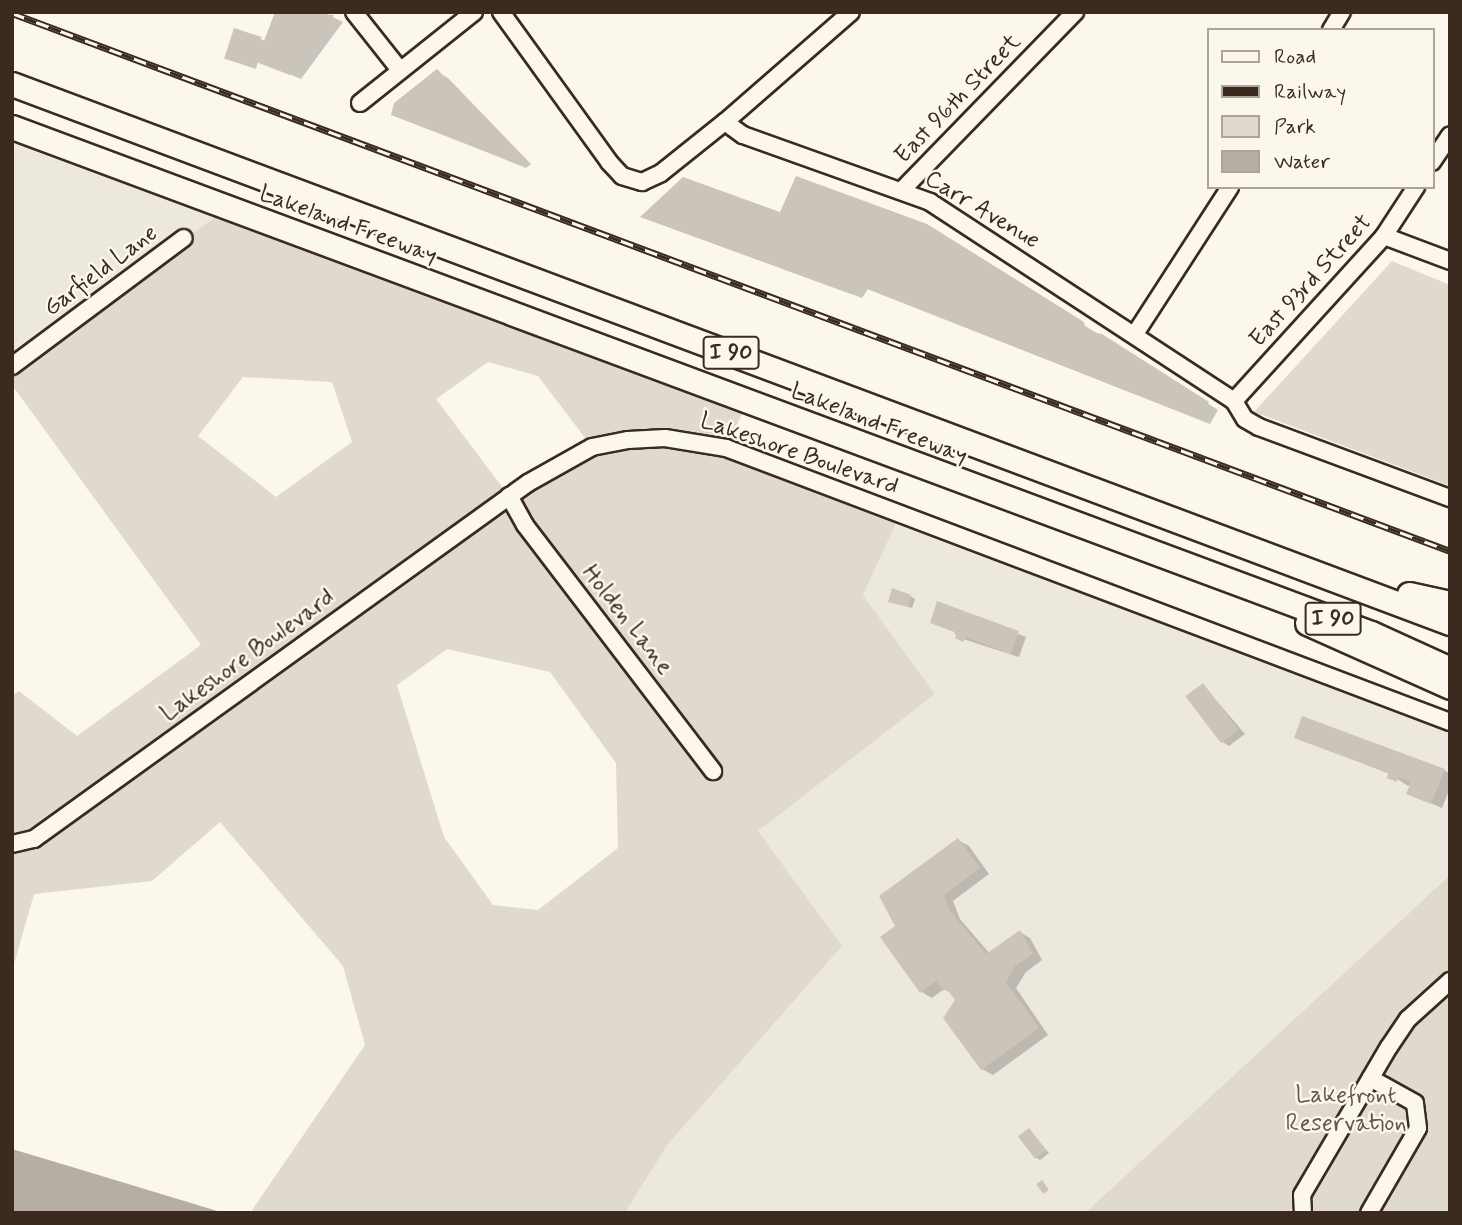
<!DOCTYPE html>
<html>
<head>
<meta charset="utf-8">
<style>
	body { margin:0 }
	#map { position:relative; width:1462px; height:1225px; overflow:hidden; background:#fbf7ec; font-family:Mynerve,sans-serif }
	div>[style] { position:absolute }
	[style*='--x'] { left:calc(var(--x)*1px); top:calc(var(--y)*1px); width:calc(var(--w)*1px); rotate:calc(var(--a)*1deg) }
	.built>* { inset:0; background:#ede8dd }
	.green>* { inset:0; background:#dfd9ce }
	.water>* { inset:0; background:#b6aea2 }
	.shadow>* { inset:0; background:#0003 }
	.building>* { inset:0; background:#ccc4b9; transform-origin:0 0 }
	.roads { filter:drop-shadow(2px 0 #3b2a1e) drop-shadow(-2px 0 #3b2a1e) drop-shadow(0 2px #3b2a1e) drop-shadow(0 -2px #3b2a1e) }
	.minor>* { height:16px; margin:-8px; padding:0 8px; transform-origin:8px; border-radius:8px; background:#fbf7ec }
	.highway>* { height:23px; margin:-11.5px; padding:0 11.5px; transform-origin:11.5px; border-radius:11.5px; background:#fbf7ec }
	.rail>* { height:7px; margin-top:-3.5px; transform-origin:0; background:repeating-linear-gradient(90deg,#fbf7ec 0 13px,#3b2a1e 0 26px); box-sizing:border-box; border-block:2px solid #3b2a1e }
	span { translate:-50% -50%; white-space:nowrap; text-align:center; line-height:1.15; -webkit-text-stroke:5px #fbf7ec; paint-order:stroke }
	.shield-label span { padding:2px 5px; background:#fbf7ec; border:2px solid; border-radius:5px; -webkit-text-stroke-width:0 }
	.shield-label { font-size:23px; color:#3b2a1e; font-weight:700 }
	.street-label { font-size:24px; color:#3b2a1e }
	.park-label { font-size:24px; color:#64564a }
	.frame { position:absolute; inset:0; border:14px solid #3b2a1e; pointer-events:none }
	.legend { position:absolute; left:1207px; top:28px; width:228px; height:161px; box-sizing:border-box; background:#fbf7ec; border:2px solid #aea59a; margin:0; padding:9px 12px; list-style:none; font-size:21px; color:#3b2a1e }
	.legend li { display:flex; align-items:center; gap:14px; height:35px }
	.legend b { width:35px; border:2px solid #aea59a }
</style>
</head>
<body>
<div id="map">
	<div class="built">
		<i style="clip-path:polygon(30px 134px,227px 208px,12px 366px,12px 147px)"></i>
		<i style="clip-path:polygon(901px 513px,1450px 722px,1450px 875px,1085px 1213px,625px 1213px,668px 1144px,757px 831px,935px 694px,863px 595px)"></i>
	</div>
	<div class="green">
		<i style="clip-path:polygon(evenodd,227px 208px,747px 402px,727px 448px,901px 513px,863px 595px,935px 694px,758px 831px,842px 946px,668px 1144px,625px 1213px,250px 1213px,365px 1045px,343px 966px,220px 822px,152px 881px,34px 894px,12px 971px,12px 696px,19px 691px,77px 736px,201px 645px,12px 385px,12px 366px,227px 208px,488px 362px,538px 376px,592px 447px,509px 496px,436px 399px,488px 362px,227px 208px,243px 377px,332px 382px,352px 442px,276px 497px,198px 436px,243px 377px,227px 208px,447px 649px,550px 672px,616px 763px,618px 848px,538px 910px,493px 905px,444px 837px,397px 685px,447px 649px)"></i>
		<i style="clip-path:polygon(1392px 261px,1450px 285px,1450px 486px,1254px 412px)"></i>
		<i style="clip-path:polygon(1450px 875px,1450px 1213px,1085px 1213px)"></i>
	</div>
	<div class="water">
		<i style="clip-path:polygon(12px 1149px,72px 1167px,224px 1213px,12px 1213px)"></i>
	</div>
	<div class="shadow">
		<i style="clip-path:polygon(276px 12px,322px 12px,343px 22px,301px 79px,258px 61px,256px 69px,231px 60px,261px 39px,265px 41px)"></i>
		<i style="clip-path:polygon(437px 72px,448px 78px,531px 164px,526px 168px,393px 114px)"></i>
		<i style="clip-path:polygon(781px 214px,937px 232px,1218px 410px,1210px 424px,868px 289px,862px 298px,643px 217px)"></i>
		<i style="clip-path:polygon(910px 596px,915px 599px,912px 608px,890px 601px)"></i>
		<i style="clip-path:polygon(939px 603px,1026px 637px,1019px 657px,957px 637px)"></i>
		<i style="clip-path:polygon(1203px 685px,1245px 734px,1229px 746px,1221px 741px)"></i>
		<i style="clip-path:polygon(1296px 737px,1444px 770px,1450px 774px,1450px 788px,1442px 808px,1409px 794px,1412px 783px,1408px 786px,1390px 774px)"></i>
		<i style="clip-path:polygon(958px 840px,969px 846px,989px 874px,953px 901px,960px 919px,990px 954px,1020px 932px,1030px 938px,1042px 960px,1026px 972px,1016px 988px,1048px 1035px,993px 1075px,982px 1069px,954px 995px,944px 989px,932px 998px,922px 992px,882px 938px,897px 926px)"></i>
		<i style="clip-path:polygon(1029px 1130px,1049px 1153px,1040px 1160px,1035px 1157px)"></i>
	</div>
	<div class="building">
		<i style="clip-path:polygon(275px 12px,334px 15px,290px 75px,256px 62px)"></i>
		<i style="left:234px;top:28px;width:29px;height:32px;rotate:18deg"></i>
		<i style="clip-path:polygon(437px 69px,522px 158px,515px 163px,391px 115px,394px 103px)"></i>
		<i style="clip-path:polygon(796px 176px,927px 224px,1084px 322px,1086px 331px,1102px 334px,1209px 402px,1199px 419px,857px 285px,851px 294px,640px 217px,683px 177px,780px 212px)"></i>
		<i style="clip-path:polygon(892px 588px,911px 595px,908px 607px,888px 602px)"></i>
		<i style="clip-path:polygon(937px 601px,1019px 631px,1011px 654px,965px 637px,963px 642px,955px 638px,957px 633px,930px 623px)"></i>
		<i style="left:1203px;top:683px;width:59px;height:22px;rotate:53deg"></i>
		<i style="clip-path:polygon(1302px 716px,1445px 769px,1431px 804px,1406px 794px,1411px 782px,1398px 777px,1397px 782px,1387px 778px,1388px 773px,1294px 738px)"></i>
		<i style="clip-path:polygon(958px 838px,980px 868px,944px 895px,950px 911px,986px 954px,1020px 930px,1033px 954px,1015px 966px,1006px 982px,1039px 1028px,981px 1070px,943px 1018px,955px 1000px,947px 989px,943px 991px,936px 981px,920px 993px,880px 937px,895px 926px,879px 896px)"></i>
		<i style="left:1029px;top:1128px;width:28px;height:14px;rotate:52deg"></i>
		<i style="left:1042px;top:1180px;width:12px;height:7px;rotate:55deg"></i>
	</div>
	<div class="roads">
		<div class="minor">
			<i style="--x:354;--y:12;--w:74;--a:51.6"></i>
			<i style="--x:501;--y:12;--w:185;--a:54.2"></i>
			<i style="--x:609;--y:162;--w:19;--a:47"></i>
			<i style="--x:622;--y:176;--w:21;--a:17"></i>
			<i style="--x:642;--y:182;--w:21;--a:-25"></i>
			<i style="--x:661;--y:173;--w:82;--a:-38.6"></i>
			<i style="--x:725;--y:122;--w:167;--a:-41.1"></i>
			<i style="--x:1331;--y:30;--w:21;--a:-59"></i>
			<i style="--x:360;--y:103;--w:146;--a:-38.6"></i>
			<i style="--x:725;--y:122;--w:22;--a:36"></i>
			<i style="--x:743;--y:135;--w:199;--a:19.7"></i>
			<i style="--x:930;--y:202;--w:363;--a:33.2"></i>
			<i style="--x:1234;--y:401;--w:21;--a:59"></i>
			<i style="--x:1245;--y:419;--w:16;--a:30"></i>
			<i style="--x:1259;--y:427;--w:204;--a:20.4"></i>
			<i style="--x:1432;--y:162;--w:32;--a:-56"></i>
			<i style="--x:903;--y:189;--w:247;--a:-45.8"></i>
			<i style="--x:1384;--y:236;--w:71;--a:20.7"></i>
			<i style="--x:1135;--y:334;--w:175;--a:-57.1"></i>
			<i style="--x:12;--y:366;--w:214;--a:-36.7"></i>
			<i style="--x:1234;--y:401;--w:223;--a:-47.7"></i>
			<i style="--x:1384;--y:236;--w:59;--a:-56.9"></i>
			<i style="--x:509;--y:496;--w:33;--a:61"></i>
			<i style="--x:525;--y:525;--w:310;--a:52.6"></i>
			<i style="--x:12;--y:844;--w:23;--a:-13"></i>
			<i style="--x:34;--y:839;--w:609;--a:-35.78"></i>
			<i style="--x:528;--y:483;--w:73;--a:-29.4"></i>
			<i style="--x:592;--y:447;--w:37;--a:-11"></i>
			<i style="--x:628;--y:440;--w:37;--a:-3"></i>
			<i style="--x:665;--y:438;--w:62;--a:9.3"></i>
			<i style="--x:726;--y:448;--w:774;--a:20.73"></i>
			<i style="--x:1303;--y:1213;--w:18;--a:-93"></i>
			<i style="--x:1302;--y:1195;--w:172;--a:-59.6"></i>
			<i style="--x:1389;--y:1047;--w:34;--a:-56"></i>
			<i style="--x:1408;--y:1019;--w:57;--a:-42.1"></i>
			<i style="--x:1369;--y:1213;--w:98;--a:-60"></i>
			<i style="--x:1418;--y:1128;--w:25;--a:-97"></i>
			<i style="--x:1415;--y:1103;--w:51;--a:-150.9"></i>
		</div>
		<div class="highway">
			<i style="--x:12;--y:84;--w:1536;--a:20.55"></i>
			<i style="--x:12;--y:127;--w:1450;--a:20.42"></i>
			<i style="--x:1371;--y:633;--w:87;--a:24.5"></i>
			<i style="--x:1409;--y:594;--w:42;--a:12.4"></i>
			<i style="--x:1307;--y:623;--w:157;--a:24.1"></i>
		</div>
	</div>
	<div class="rail">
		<i style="--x:12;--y:13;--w:1535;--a:20.51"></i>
	</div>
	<div class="shield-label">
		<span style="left:731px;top:353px">I 90</span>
		<span style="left:1333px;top:619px">I 90</span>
	</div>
	<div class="street-label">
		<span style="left:958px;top:99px;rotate:-46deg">East 96th Street</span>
		<span style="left:982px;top:210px;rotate:31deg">Carr Avenue</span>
		<span style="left:348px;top:225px;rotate:20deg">Lakeland Freeway</span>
		<span style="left:101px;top:271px;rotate:-37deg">Garfield Lane</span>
		<span style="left:1311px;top:281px;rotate:-48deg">East 93rd Street</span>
		<span style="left:879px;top:424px;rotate:21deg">Lakeland Freeway</span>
		<span style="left:799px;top:454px;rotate:19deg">Lakeshore Boulevard</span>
		<span style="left:627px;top:620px;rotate:52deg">Holden Lane</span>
		<span style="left:248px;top:656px;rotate:-36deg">Lakeshore Boulevard</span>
	</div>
	<div class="park-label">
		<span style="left:1346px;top:1110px">Lakefront<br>Reservation</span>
	</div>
	<div class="frame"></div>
	<ul class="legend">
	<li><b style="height:9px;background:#fbf7ec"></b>Road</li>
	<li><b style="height:9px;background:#3b2a1e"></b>Railway</li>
	<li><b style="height:19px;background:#dfd9ce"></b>Park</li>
	<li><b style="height:19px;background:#b6aea2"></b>Water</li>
	</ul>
</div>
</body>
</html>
